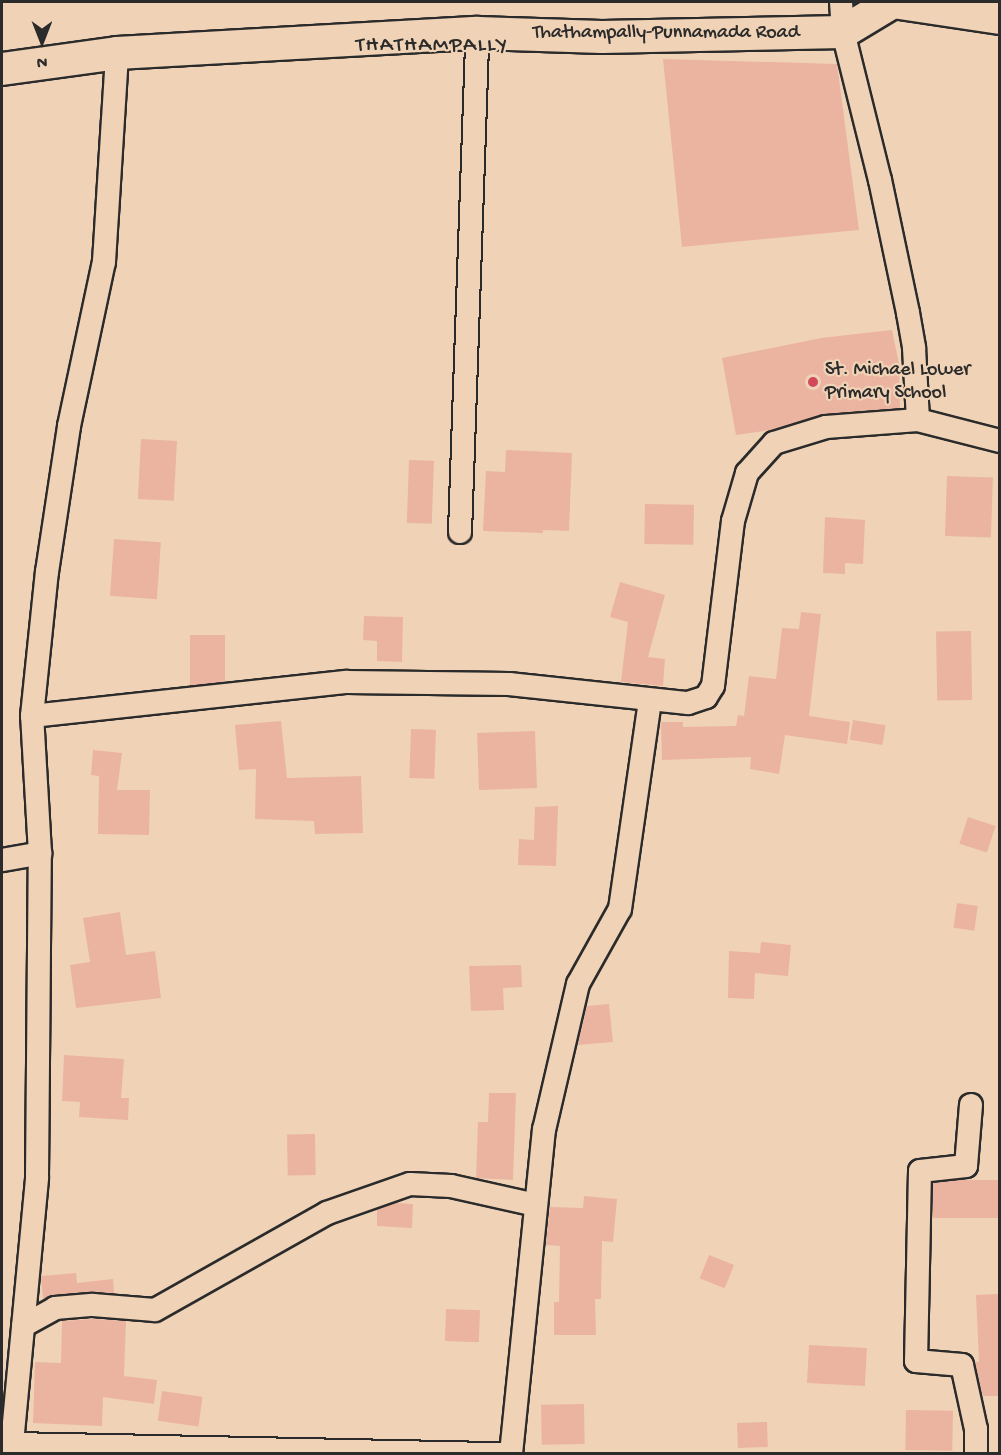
<!DOCTYPE html>
<html>
<head>
<meta charset="utf-8">
<style>
	body { margin:0 }
	#map { position:relative; width:1001px; height:1455px; overflow:hidden; background:#f0d3b6; font-family:"Gochi Hand",sans-serif }
	div>[style] { position:absolute }
	[style*='--x'] { left:calc(var(--x)*1px); top:calc(var(--y)*1px); width:calc(var(--w)*1px); rotate:calc(var(--a)*1deg) }
	.building>* { inset:0; background:#eab4a1; transform-origin:0 0 }
	.roads { filter:drop-shadow(2px 0 #2b2b2b) drop-shadow(-2px 0 #2b2b2b) drop-shadow(0 2px #2b2b2b) drop-shadow(0 -2px #2b2b2b) }
	.minor>* { height:22px; margin:-11px; padding:0 11px; transform-origin:11px; border-radius:11px; background:#f0d3b6 }
	.secondary>* { height:32px; margin:-16px; padding:0 16px; transform-origin:16px; border-radius:16px; background:#f0d3b6 }
	.dots>* { width:16px; height:16px; translate:-50% -50%; box-sizing:border-box; border:3px solid #f0d3b6; border-radius:50% }
	span { translate:-50% -50%; white-space:nowrap; text-align:center; line-height:1.15; -webkit-text-stroke:4.5px #f0d3b6; paint-order:stroke }
	.street-label { font-size:20px; color:#2b2b2b }
	.poi-label { font-size:20px; color:#2b2b2b }
	.left { translate:0 -50%; text-align:left }
	.quarter-label { font-size:22px; color:#2b2b2b; letter-spacing:1.5px }
	.frame { position:absolute; inset:0; border:3px solid #2b2b2b; pointer-events:none }
	.north { position:absolute; left:12px; top:12px; width:60px; height:60px; -webkit-text-stroke:4px #f0d3b6; paint-order:stroke; rotate:180deg; font-size:16px; font-weight:700; line-height:24px; text-align:center; color:#2b2b2b }
	.north::after { content:''; display:block; margin:auto; width:21px; height:27px; background:#2b2b2b; clip-path:polygon(50% 0,100% 100%,50% 72%,0 100%) }
</style>
</head>
<body>
<div id="map">
	<div class="building">
		<i style="clip-path:polygon(663px 59px,837px 64px,859px 230px,682px 247px)"></i>
		<i style="clip-path:polygon(892px 330px,899px 364px,900px 408px,825px 414px,771px 430px,736px 435px,722px 358px,821px 338px)"></i>
		<i style="left:141px;top:439px;width:36px;height:60px;rotate:3deg"></i>
		<i style="clip-path:polygon(506px 450px,572px 453px,569px 531px,543px 530px,543px 533px,483px 531px,486px 471px,505px 472px)"></i>
		<i style="left:409px;top:460px;width:25px;height:63px;rotate:2deg"></i>
		<i style="left:947px;top:476px;width:46px;height:60px;rotate:2deg"></i>
		<i style="left:645px;top:504px;width:49px;height:40px;rotate:1deg"></i>
		<i style="clip-path:polygon(825px 517px,865px 520px,863px 564px,845px 563px,845px 574px,823px 573px)"></i>
		<i style="left:114px;top:539px;width:47px;height:57px;rotate:4deg"></i>
		<i style="clip-path:polygon(620px 582px,665px 595px,648px 657px,665px 659px,663px 686px,621px 682px,628px 622px,610px 617px)"></i>
		<i style="clip-path:polygon(801px 612px,821px 614px,809px 716px,850px 722px,847px 744px,785px 735px,779px 774px,750px 769px,751px 757px,662px 760px,661px 722px,683px 722px,683px 727px,736px 726px,738px 715px,744px 716px,749px 676px,776px 679px,782px 628px,799px 629px)"></i>
		<i style="clip-path:polygon(364px 616px,403px 617px,402px 662px,377px 661px,377px 641px,363px 640px)"></i>
		<i style="left:971px;top:631px;width:69px;height:35px;rotate:89deg"></i>
		<i style="left:190px;top:635px;width:35px;height:51px"></i>
		<i style="left:853px;top:720px;width:33px;height:20px;rotate:9deg"></i>
		<i style="clip-path:polygon(281px 721px,287px 778px,361px 776px,363px 833px,315px 834px,314px 821px,255px 819px,256px 769px,239px 770px,235px 725px)"></i>
		<i style="left:411px;top:729px;width:25px;height:49px;rotate:2deg"></i>
		<i style="left:535px;top:731px;width:57px;height:58px;rotate:88deg"></i>
		<i style="clip-path:polygon(93px 750px,122px 753px,117px 790px,150px 790px,149px 835px,98px 834px,99px 776px,91px 775px)"></i>
		<i style="clip-path:polygon(558px 806px,556px 866px,518px 865px,519px 839px,534px 840px,535px 807px)"></i>
		<i style="left:968px;top:817px;width:29px;height:28px;rotate:18deg"></i>
		<i style="left:957px;top:903px;width:21px;height:25px;rotate:8deg"></i>
		<i style="clip-path:polygon(120px 912px,126px 955px,155px 951px,161px 998px,76px 1008px,70px 965px,90px 962px,83px 918px)"></i>
		<i style="clip-path:polygon(761px 942px,791px 945px,788px 976px,755px 973px,754px 999px,728px 998px,729px 951px,760px 953px)"></i>
		<i style="clip-path:polygon(521px 965px,522px 987px,503px 988px,504px 1010px,471px 1011px,469px 966px)"></i>
		<i style="clip-path:polygon(609px 1004px,613px 1042px,578px 1045px,587px 1006px)"></i>
		<i style="clip-path:polygon(64px 1055px,124px 1059px,121px 1098px,129px 1098px,128px 1120px,79px 1117px,80px 1102px,62px 1101px)"></i>
		<i style="clip-path:polygon(489px 1093px,516px 1093px,513px 1180px,476px 1178px,478px 1122px,488px 1122px)"></i>
		<i style="left:315px;top:1134px;width:41px;height:28px;rotate:89deg"></i>
		<i style="left:999px;top:1180px;width:38px;height:66px;rotate:90deg"></i>
		<i style="clip-path:polygon(584px 1196px,617px 1199px,613px 1242px,602px 1241px,601px 1299px,595px 1299px,596px 1335px,554px 1335px,554px 1302px,559px 1302px,560px 1246px,546px 1245px,550px 1207px,583px 1208px)"></i>
		<i style="clip-path:polygon(396px 1203px,413px 1204px,412px 1228px,377px 1226px,377px 1210px)"></i>
		<i style="left:709px;top:1255px;width:27px;height:25px;rotate:22deg"></i>
		<i style="clip-path:polygon(76px 1273px,77px 1283px,113px 1279px,114px 1293px,92px 1292px,54px 1295px,43px 1299px,41px 1276px)"></i>
		<i style="clip-path:polygon(999px 1294px,999px 1396px,983px 1396px,975px 1362px,979px 1362px,976px 1295px)"></i>
		<i style="left:446px;top:1309px;width:34px;height:32px;rotate:2deg"></i>
		<i style="clip-path:polygon(93px 1319px,126px 1321px,124px 1376px,157px 1380px,154px 1404px,103px 1397px,102px 1426px,33px 1423px,35px 1362px,61px 1363px,62px 1321px)"></i>
		<i style="left:809px;top:1345px;width:58px;height:38px;rotate:3deg"></i>
		<i style="left:162px;top:1391px;width:41px;height:30px;rotate:8deg"></i>
		<i style="left:584px;top:1404px;width:40px;height:43px;rotate:89deg"></i>
		<i style="left:906px;top:1410px;width:47px;height:40px;rotate:1deg"></i>
		<i style="left:767px;top:1422px;width:25px;height:30px;rotate:88deg"></i>
	</div>
	<div class="roads">
		<div class="minor">
			<i style="--x:841;--y:2;--w:30;--a:86"></i>
			<i style="--x:843;--y:32;--w:153;--a:76"></i>
			<i style="--x:880;--y:180;--w:136;--a:78.1"></i>
			<i style="--x:908;--y:313;--w:36;--a:80"></i>
			<i style="--x:914;--y:348;--w:72;--a:86.8"></i>
			<i style="--x:460;--y:532;--w:499;--a:-88"></i>
			<i style="--x:32;--y:716;--w:317;--a:-6.2"></i>
			<i style="--x:347;--y:682;--w:162;--a:0.7"></i>
			<i style="--x:509;--y:684;--w:180;--a:6.1"></i>
			<i style="--x:688;--y:703;--w:19;--a:-18"></i>
			<i style="--x:706;--y:697;--w:13;--a:-58"></i>
			<i style="--x:713;--y:686;--w:166;--a:-83.1"></i>
			<i style="--x:733;--y:521;--w:50;--a:-73.7"></i>
			<i style="--x:747;--y:473;--w:40;--a:-48"></i>
			<i style="--x:774;--y:443;--w:54;--a:-17.1"></i>
			<i style="--x:826;--y:427;--w:92;--a:-4.4"></i>
			<i style="--x:918;--y:420;--w:85;--a:14.4"></i>
			<i style="--x:2;--y:860;--w:39;--a:-10"></i>
			<i style="--x:971;--y:1105;--w:61;--a:94.7"></i>
			<i style="--x:966;--y:1166;--w:46;--a:173.8"></i>
			<i style="--x:920;--y:1171;--w:190;--a:91.2"></i>
			<i style="--x:916;--y:1361;--w:46;--a:5"></i>
			<i style="--x:962;--y:1365;--w:66;--a:77.7"></i>
			<i style="--x:976;--y:1429;--w:25;--a:90"></i>
			<i style="--x:23;--y:1326;--w:37;--a:-29"></i>
			<i style="--x:55;--y:1308;--w:38;--a:-5"></i>
			<i style="--x:93;--y:1305;--w:62;--a:4.6"></i>
			<i style="--x:155;--y:1310;--w:197;--a:-29.4"></i>
			<i style="--x:327;--y:1213;--w:88;--a:-19.3"></i>
			<i style="--x:410;--y:1184;--w:41;--a:2.8"></i>
			<i style="--x:451;--y:1186;--w:87;--a:12.6"></i>
			<i style="--x:13;--y:1444;--w:497;--a:1.2"></i>
			<i style="--x:11;--y:1454;--w:278;--a:-84.6"></i>
			<i style="--x:37;--y:1177;--w:324;--a:-89.5"></i>
			<i style="--x:40;--y:853;--w:137;--a:-93.3"></i>
			<i style="--x:32;--y:716;--w:145;--a:-84.1"></i>
			<i style="--x:47;--y:572;--w:148;--a:-81.4"></i>
			<i style="--x:69;--y:426;--w:168;--a:-78"></i>
			<i style="--x:104;--y:262;--w:209;--a:-86.4"></i>
			<i style="--x:511;--y:1454;--w:326;--a:-84.2"></i>
			<i style="--x:544;--y:1130;--w:150;--a:-76.9"></i>
			<i style="--x:578;--y:984;--w:86;--a:-60.8"></i>
			<i style="--x:620;--y:909;--w:211;--a:-81.8"></i>
		</div>
		<div class="secondary">
			<i style="--x:2;--y:69;--w:116;--a:-7.9"></i>
			<i style="--x:117;--y:53;--w:361;--a:-3.2"></i>
			<i style="--x:477;--y:33;--w:125;--a:1.8"></i>
			<i style="--x:602;--y:37;--w:241;--a:-1.2"></i>
			<i style="--x:843;--y:32;--w:58;--a:-31"></i>
			<i style="--x:893;--y:2;--w:108;--a:8.5"></i>
		</div>
	</div>
	<div class="dots">
		<i style="left:813px;top:382px;background:#d1495b"></i>
	</div>
	<div class="street-label">
		<span style="left:666px;top:33px">Thathampally-Punnamada Road</span>
	</div>
	<div class="poi-label">
		<span class="left" style="left:825px;top:382px">St. Michael Lower<br>Primary School</span>
	</div>
	<div class="quarter-label">
		<span style="left:432px;top:47px">THATHAMPALLY</span>
	</div>
	<div class="frame"></div>
	<div class="north">N</div>
</div>
</body>
</html>
